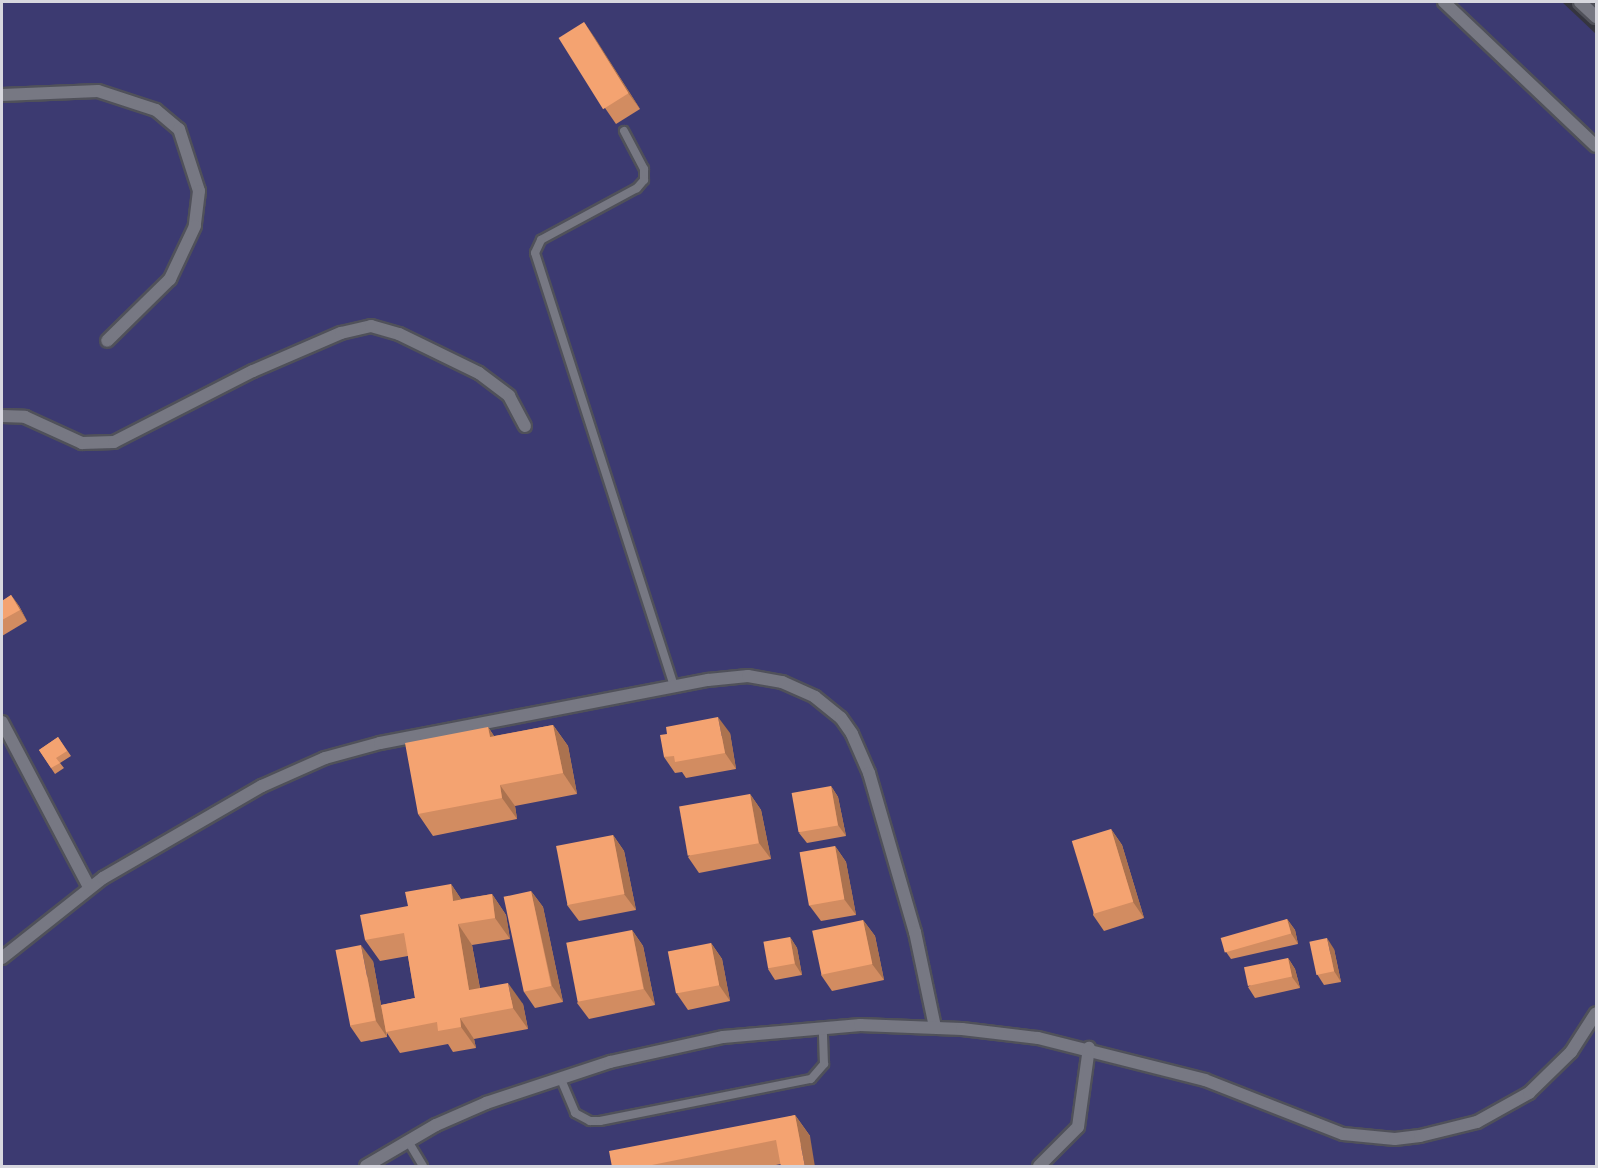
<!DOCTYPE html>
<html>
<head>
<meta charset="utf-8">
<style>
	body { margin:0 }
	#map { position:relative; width:1598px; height:1168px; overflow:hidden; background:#35353f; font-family:"Golos Text",sans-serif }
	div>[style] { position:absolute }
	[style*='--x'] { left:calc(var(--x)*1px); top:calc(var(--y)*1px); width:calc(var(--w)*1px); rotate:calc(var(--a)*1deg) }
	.green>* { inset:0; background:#3c3a71 }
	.roads { filter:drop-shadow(2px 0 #50515a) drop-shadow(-2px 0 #50515a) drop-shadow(0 2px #50515a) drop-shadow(0 -2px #50515a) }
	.service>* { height:8px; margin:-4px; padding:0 4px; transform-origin:4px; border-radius:4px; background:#777883 }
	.minor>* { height:12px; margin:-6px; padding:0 6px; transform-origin:6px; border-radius:6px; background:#777883 }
	.wall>* { inset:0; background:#d28c61 }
	.shaded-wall>* { inset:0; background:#ab724f }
	.building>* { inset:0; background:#f4a371; transform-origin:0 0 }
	span { translate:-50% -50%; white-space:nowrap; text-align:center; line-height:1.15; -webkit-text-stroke:6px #1d1d22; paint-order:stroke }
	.frame { position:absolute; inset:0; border:3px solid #d7d7de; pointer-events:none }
</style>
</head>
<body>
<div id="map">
	<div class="green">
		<i style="clip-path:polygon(2px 2px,1562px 2px,1596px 34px,1596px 1166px,2px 1166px)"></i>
	</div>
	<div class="roads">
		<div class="service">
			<i style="--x:624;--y:131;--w:43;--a:62.2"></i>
			<i style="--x:644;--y:169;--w:11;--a:90"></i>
			<i style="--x:644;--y:180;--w:11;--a:131"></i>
			<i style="--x:637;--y:188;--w:109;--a:151.6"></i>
			<i style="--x:541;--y:240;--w:14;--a:115"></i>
			<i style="--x:535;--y:253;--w:455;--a:72.2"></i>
			<i style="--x:560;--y:1077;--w:39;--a:67"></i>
			<i style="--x:575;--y:1113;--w:17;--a:28"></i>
			<i style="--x:590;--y:1121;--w:10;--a:0"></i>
			<i style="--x:600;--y:1121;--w:215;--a:-11.3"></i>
			<i style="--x:811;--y:1079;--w:20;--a:-49"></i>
			<i style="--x:824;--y:1064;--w:37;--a:-92"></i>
			<i style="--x:408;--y:1141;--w:29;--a:59"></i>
		</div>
		<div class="minor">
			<i style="--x:1444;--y:2;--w:209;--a:43.5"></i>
			<i style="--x:1580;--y:2;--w:22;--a:43"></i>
			<i style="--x:2;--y:95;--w:96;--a:-2.4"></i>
			<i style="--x:98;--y:91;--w:61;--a:18.1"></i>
			<i style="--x:156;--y:110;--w:30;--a:40"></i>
			<i style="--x:179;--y:129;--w:65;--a:72.1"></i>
			<i style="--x:199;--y:191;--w:35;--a:97"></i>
			<i style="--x:195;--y:226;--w:59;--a:115.3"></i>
			<i style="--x:170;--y:279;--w:88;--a:135.5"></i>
			<i style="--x:2;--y:416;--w:23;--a:2"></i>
			<i style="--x:25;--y:417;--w:63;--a:24.5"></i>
			<i style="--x:82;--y:443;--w:32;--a:-2"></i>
			<i style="--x:114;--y:442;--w:156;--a:-27.1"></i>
			<i style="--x:253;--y:371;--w:96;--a:-23.4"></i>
			<i style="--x:341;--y:333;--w:31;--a:-13"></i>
			<i style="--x:371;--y:326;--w:29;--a:16"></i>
			<i style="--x:399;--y:334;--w:89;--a:26"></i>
			<i style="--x:479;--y:373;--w:38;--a:37"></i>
			<i style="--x:509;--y:396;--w:34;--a:62"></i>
			<i style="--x:2;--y:722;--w:187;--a:62.2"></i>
			<i style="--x:2;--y:958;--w:129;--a:-38.4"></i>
			<i style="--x:103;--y:878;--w:184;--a:-30.1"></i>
			<i style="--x:262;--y:786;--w:69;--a:-24"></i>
			<i style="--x:325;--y:758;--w:57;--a:-15.3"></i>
			<i style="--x:380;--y:743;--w:334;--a:-10.9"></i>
			<i style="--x:708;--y:680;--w:40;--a:-5.7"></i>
			<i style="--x:748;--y:676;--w:35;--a:10"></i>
			<i style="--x:782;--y:682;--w:36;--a:24"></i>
			<i style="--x:815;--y:697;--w:33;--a:39"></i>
			<i style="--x:841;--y:718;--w:19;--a:55"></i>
			<i style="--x:852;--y:734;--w:43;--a:66.4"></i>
			<i style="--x:869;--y:773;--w:166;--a:73.9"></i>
			<i style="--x:915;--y:932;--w:97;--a:78.1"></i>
			<i style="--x:366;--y:1166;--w:81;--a:-30.4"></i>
			<i style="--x:436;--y:1125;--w:55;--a:-23.7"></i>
			<i style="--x:486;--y:1103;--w:131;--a:-18.3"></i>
			<i style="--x:610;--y:1062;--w:116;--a:-12.5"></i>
			<i style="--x:723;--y:1037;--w:138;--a:-5"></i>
			<i style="--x:860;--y:1025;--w:102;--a:2.2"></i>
			<i style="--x:962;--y:1029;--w:77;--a:6.8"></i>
			<i style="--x:1038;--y:1038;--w:172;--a:14.1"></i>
			<i style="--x:1205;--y:1080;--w:148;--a:21.4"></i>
			<i style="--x:1343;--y:1134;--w:52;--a:5.5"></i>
			<i style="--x:1395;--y:1139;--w:25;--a:-7"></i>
			<i style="--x:1420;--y:1136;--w:59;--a:-13.8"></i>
			<i style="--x:1477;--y:1122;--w:60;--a:-29.1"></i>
			<i style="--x:1529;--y:1093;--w:59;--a:-44.3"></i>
			<i style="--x:1571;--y:1052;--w:46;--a:-57.3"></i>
			<i style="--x:1039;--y:1166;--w:55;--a:-45"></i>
			<i style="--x:1078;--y:1127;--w:80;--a:-82.1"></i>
		</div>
	</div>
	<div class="wall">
		<i style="clip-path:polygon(584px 22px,640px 109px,616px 124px,605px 108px)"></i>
		<i style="clip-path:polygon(11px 595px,19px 606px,27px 621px,2px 636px,2px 601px)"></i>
		<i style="clip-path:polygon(553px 725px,568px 746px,577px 794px,515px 806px,517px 819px,433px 836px,418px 814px,488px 727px,494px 736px)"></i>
		<i style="clip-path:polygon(730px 733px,736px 769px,686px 778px,682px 772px,675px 773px,664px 757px)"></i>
		<i style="clip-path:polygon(58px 737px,71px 756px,60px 763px,64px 768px,55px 774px,39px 750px)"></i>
		<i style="clip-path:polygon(831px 786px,838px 797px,846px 836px,807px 843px,799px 833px)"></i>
		<i style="clip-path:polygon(750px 794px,761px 810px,771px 859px,699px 873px,688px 857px)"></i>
		<i style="clip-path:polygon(1111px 829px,1122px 845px,1144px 918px,1104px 931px,1093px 915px)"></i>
		<i style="clip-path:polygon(613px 835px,624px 851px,636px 910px,579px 921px,567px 905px)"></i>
		<i style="clip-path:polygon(835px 846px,846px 862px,856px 915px,821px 921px,809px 905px)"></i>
		<i style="clip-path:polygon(451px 884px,461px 899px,492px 894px,506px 915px,510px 939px,472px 945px,480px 988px,523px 1004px,528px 1029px,474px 1039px,476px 1048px,453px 1052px,448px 1044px,400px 1053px,387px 1033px,387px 1037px,361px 1042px,350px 1026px,373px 961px,381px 1005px,415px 998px,408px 956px,380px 961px,365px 940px)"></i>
		<i style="clip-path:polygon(531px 891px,543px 907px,563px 1002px,535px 1008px,524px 992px)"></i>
		<i style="clip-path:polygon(1287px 919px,1295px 930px,1298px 944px,1231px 959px,1224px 949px)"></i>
		<i style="clip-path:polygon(863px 920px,875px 936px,884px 980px,832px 991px,821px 975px)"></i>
		<i style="clip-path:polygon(632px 930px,643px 946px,655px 1005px,589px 1019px,577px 1003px)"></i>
		<i style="clip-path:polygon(790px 937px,797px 948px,802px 975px,775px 980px,768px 969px)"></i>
		<i style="clip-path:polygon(711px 943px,722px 959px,730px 1001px,688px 1010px,677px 994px)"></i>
		<i style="clip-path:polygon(1334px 949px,1341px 982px,1324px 985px,1317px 974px)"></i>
		<i style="clip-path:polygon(1288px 958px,1295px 969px,1300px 988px,1255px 998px,1248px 987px)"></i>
		<i style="clip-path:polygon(795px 1115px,810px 1136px,781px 1164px,766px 1167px,612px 1167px)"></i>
	</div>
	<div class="shaded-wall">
		<i style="clip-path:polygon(584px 22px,595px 38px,640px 109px,628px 93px)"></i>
		<i style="clip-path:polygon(11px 595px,19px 606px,27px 621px,20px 610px)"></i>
		<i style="clip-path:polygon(718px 717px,730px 733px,736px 769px,725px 753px)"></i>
		<i style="clip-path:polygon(553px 725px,568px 746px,577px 794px,563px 773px)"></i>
		<i style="clip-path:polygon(488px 727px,502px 748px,490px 737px)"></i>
		<i style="clip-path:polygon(500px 785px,515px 806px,517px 819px,502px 798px)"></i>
		<i style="clip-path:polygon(831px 786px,838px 797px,846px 836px,838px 825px)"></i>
		<i style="clip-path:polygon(750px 794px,761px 810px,771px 859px,759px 843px)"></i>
		<i style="clip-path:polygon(1111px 829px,1122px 845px,1144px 918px,1133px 902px)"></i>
		<i style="clip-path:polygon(613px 835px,624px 851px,636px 910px,624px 894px)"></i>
		<i style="clip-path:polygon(835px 846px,846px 862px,856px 915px,844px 899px)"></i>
		<i style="clip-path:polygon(451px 884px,465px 905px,453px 901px)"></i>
		<i style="clip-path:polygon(531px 891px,543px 907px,563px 1002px,552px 986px)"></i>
		<i style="clip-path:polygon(492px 894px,506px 915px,510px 939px,495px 918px)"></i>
		<i style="clip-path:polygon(1287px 919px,1295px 930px,1298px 944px,1291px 933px)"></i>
		<i style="clip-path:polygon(863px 920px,875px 936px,884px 980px,872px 964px)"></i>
		<i style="clip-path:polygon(458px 924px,472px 945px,484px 1011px,469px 990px)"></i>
		<i style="clip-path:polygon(632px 930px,643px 946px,655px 1005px,644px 989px)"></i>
		<i style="clip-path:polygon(790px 937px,797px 948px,802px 975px,795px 964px)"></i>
		<i style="clip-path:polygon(1327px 938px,1334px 949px,1341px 982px,1334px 971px)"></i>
		<i style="clip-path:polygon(711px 943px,722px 959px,730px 1001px,719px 985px)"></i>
		<i style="clip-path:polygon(361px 945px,373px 961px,387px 1037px,376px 1021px)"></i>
		<i style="clip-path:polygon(1288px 958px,1295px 969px,1300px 988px,1292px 977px)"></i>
		<i style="clip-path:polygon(508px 983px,523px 1004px,528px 1029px,513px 1008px)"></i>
		<i style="clip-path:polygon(460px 1018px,474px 1039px,476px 1048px,461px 1027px)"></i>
		<i style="clip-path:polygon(795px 1115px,810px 1136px,815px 1167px,805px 1167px)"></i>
	</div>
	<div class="building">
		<i style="left:584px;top:22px;width:84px;height:30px;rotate:58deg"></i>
		<i style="clip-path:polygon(11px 595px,20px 610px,2px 620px,2px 601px)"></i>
		<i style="clip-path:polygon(718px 717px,725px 753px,675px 762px,674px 756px,664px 757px,660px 735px,667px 734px,666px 727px)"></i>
		<i style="clip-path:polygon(553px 725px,563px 773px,500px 785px,502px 798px,418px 814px,405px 743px,488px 727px,490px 737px)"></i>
		<i style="clip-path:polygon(58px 737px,67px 751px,56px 758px,60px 763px,51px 768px,39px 750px)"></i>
		<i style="left:831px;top:786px;width:40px;height:40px;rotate:80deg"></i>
		<i style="left:750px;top:794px;width:50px;height:72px;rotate:80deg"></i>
		<i style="left:1111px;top:829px;width:76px;height:41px;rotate:73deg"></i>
		<i style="left:613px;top:835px;width:60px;height:58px;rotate:79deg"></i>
		<i style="left:835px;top:846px;width:54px;height:36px;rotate:80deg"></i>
		<i style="clip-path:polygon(451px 884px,453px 901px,492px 894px,495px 918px,458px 924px,469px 990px,508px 983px,513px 1008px,460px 1018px,461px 1027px,438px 1031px,437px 1022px,386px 1032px,381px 1005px,415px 998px,404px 933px,365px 940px,360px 915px,408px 906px,405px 892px)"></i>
		<i style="left:531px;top:891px;width:97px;height:28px;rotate:78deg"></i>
		<i style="left:1287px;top:919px;width:15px;height:69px;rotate:74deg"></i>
		<i style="left:863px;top:920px;width:45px;height:52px;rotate:78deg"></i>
		<i style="left:632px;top:930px;width:60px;height:67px;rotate:79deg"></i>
		<i style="left:790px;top:937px;width:27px;height:27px;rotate:80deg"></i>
		<i style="left:1327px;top:938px;width:34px;height:18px;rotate:78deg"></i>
		<i style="left:711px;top:943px;width:43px;height:44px;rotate:79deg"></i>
		<i style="left:361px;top:945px;width:77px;height:26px;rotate:79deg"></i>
		<i style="left:1288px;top:958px;width:19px;height:45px;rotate:78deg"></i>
		<i style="clip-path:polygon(795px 1115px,805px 1167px,781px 1167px,776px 1140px,642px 1167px,612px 1167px,609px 1151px)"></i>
	</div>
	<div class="frame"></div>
</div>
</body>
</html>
